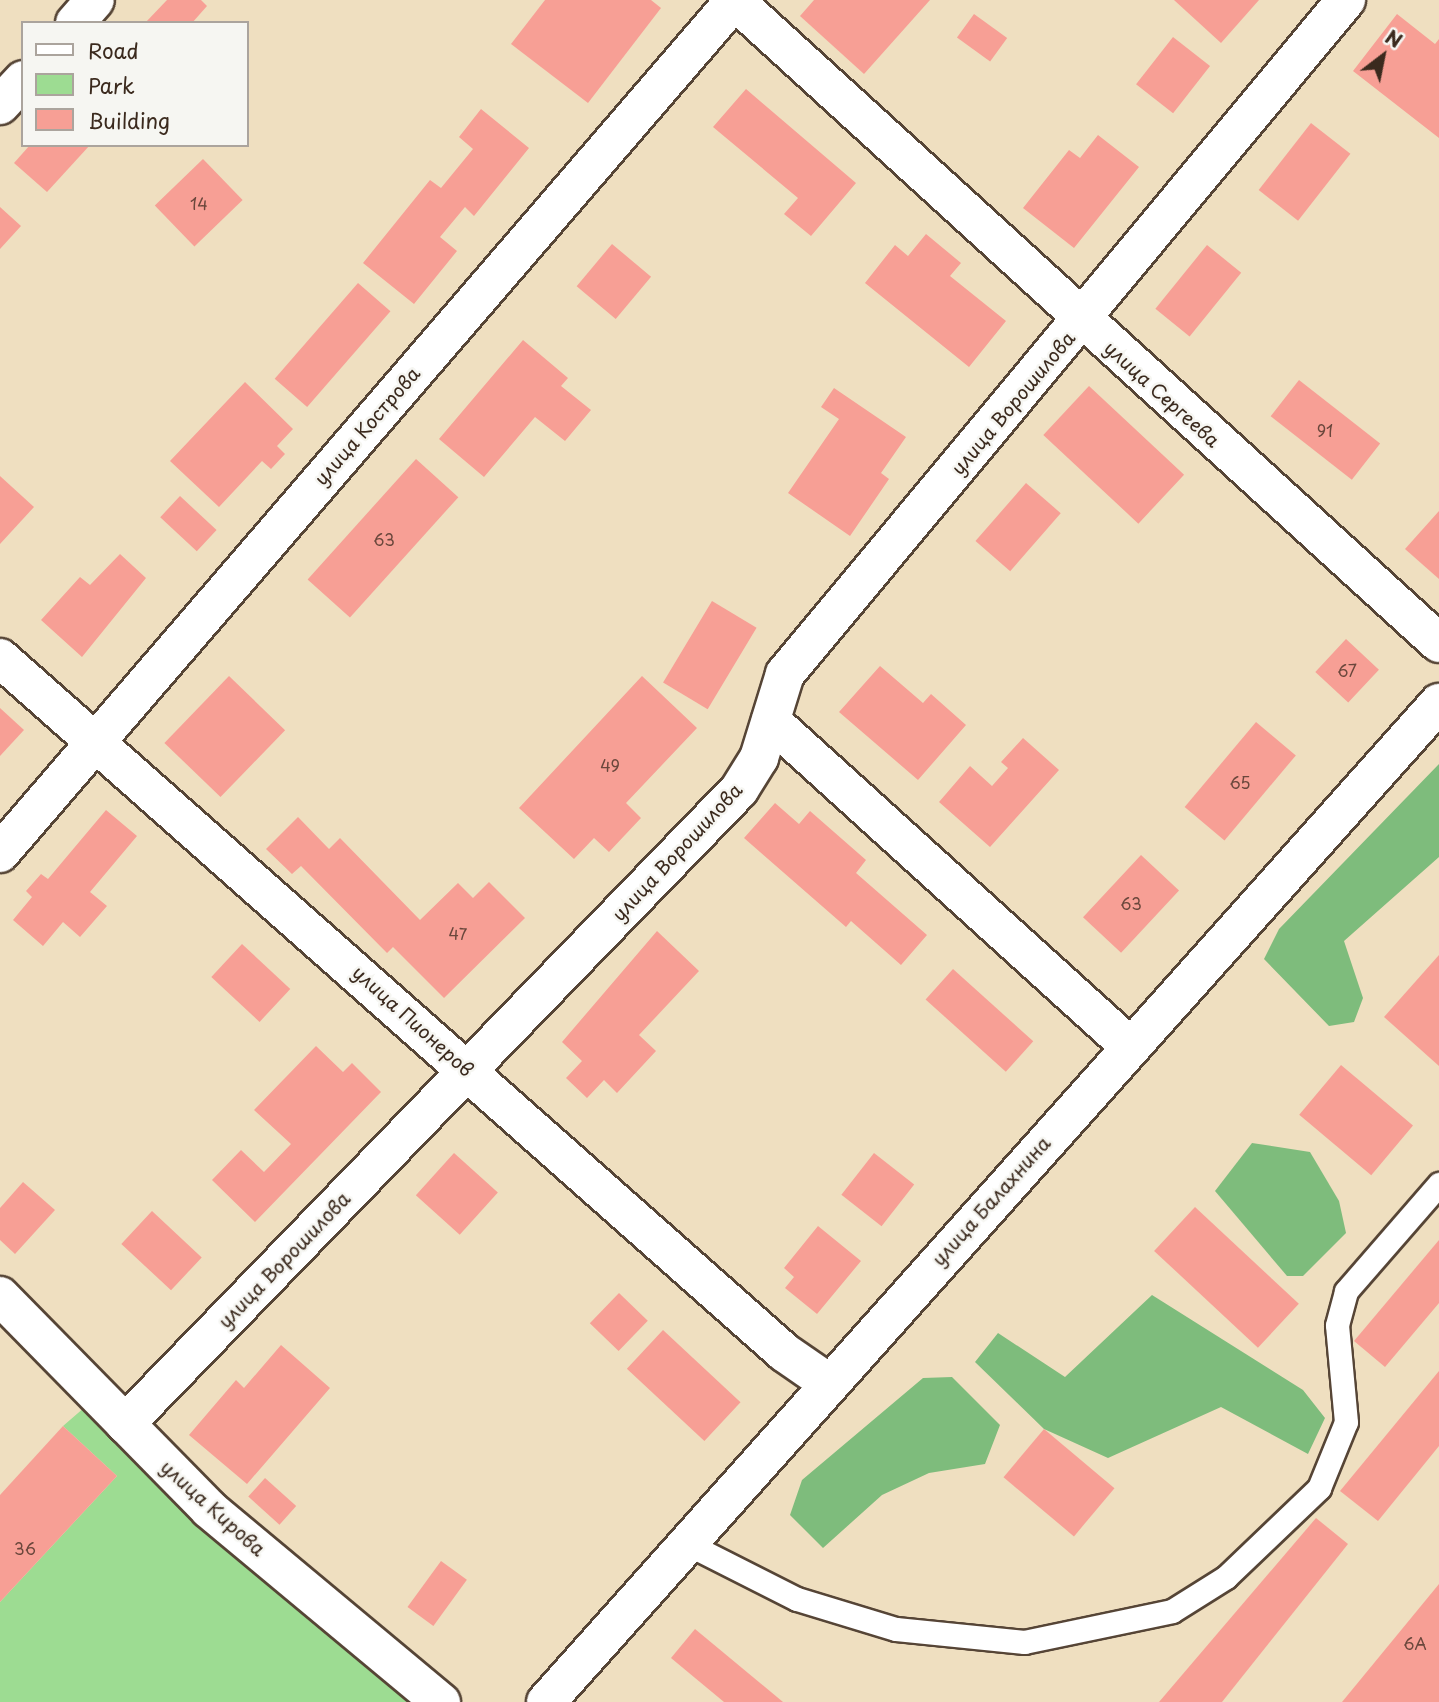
<!DOCTYPE html>
<html>
<head>
<meta charset="utf-8">
<style>
	body { margin:0 }
	#map { position:relative; width:1439px; height:1702px; overflow:hidden; background:#efdfc0; font-family:"Playpen Sans",sans-serif }
	div>[style] { position:absolute }
	[style*='--x'] { left:calc(var(--x)*1px); top:calc(var(--y)*1px); width:calc(var(--w)*1px); rotate:calc(var(--a)*1deg) }
	.green>* { inset:0; background:#9ddc92 }
	.forest>* { inset:0; background:#7ebc7c }
	.building>* { inset:0; background:#f79f95; transform-origin:0 0 }
	.roads { filter:drop-shadow(2px 0 #564536) drop-shadow(-2px 0 #564536) drop-shadow(0 2px #564536) drop-shadow(0 -2px #564536) }
	.service>* { height:23px; margin:-11.5px; padding:0 11.5px; transform-origin:11.5px; border-radius:11.5px; background:#fff }
	.minor>* { height:38px; margin:-19px; padding:0 19px; transform-origin:19px; border-radius:19px; background:#fff }
	.tertiary>* { height:38px; margin:-19px; padding:0 19px; transform-origin:19px; border-radius:19px; background:#fff }
	span { translate:-50% -50%; white-space:nowrap; text-align:center; line-height:1.15; -webkit-text-stroke:5px #f6f6f2; paint-order:stroke }
	.number-label { font-size:16px; color:#6a473c }
	.number-label span { -webkit-text-stroke-width:0 }
	.street-label { font-size:19px; color:#3b2a1e }
	.legend { position:absolute; left:21px; top:21px; width:228px; height:126px; box-sizing:border-box; background:#f6f6f2; border:2px solid #aba49d; margin:0; padding:9px 12px; list-style:none; font-size:21px; color:#3b2a1e }
	.legend li { display:flex; align-items:center; gap:14px; height:35px }
	.legend b { width:35px; border:2px solid #aba49d }
	.north { position:absolute; left:1348px; top:21px; width:70px; height:70px; -webkit-text-stroke:5px #f6f6f2; paint-order:stroke; rotate:32deg; font-size:19px; font-weight:700; line-height:28px; text-align:center; color:#3b2a1e }
	.north::after { content:''; display:block; margin:auto; width:24px; height:32px; background:#3b2a1e; clip-path:polygon(50% 0,100% 100%,50% 72%,0 100%) }
</style>
</head>
<body>
<div id="map">
	<div class="green">
		<i style="clip-path:polygon(85px 1407px,418px 1702px,0 1702px,0 1602px,117px 1476px,63px 1426px)"></i>
	</div>
	<div class="forest">
		<i style="clip-path:polygon(1439px 764px,1439px 857px,1344px 941px,1363px 998px,1354px 1022px,1329px 1026px,1264px 959px,1279px 929px)"></i>
		<i style="clip-path:polygon(1252px 1143px,1310px 1152px,1339px 1201px,1346px 1233px,1303px 1276px,1287px 1276px,1215px 1191px)"></i>
		<i style="clip-path:polygon(1152px 1295px,1303px 1390px,1325px 1418px,1308px 1454px,1221px 1407px,1108px 1458px,1044px 1429px,975px 1362px,998px 1333px,1065px 1377px)"></i>
		<i style="clip-path:polygon(952px 1377px,1000px 1425px,985px 1464px,929px 1473px,882px 1495px,823px 1548px,790px 1515px,802px 1480px,923px 1378px)"></i>
	</div>
	<div class="building">
		<i style="clip-path:polygon(167px 0,201px 0,207px 6px,192px 23px,145px 23px)"></i>
		<i style="clip-path:polygon(545px 0,651px 0,661px 8px,588px 103px,511px 44px)"></i>
		<i style="clip-path:polygon(814px 0,930px 0,864px 74px,800px 16px)"></i>
		<i style="clip-path:polygon(1174px 0,1259px 0,1221px 43px)"></i>
		<i style="left:974px;top:14px;width:41px;height:29px;rotate:36deg"></i>
		<i style="clip-path:polygon(1397px 14px,1435px 44px,1439px 39px,1439px 138px,1353px 71px)"></i>
		<i style="left:1173px;top:37px;width:47px;height:60px;rotate:38deg"></i>
		<i style="clip-path:polygon(746px 89px,856px 183px,811px 236px,784px 214px,798px 198px,713px 127px)"></i>
		<i style="clip-path:polygon(481px 109px,529px 148px,474px 216px,465px 207px,440px 237px,457px 251px,414px 304px,363px 263px,430px 180px,441px 188px,473px 149px,459px 137px)"></i>
		<i style="left:1311px;top:123px;width:50px;height:85px;rotate:38deg"></i>
		<i style="clip-path:polygon(1098px 135px,1139px 167px,1074px 248px,1023px 208px,1069px 150px,1080px 158px)"></i>
		<i style="clip-path:polygon(30px 145px,90px 145px,47px 192px,14px 163px)"></i>
		<i style="left:203px;top:159px;width:57px;height:67px;rotate:46deg"></i>
		<i style="clip-path:polygon(0 207px,21px 226px,0 249px)"></i>
		<i style="clip-path:polygon(926px 234px,961px 263px,950px 276px,1006px 321px,969px 367px,865px 283px,895px 245px,908px 256px)"></i>
		<i style="left:612px;top:244px;width:51px;height:55px;rotate:40deg"></i>
		<i style="left:1207px;top:245px;width:44px;height:82px;rotate:39deg"></i>
		<i style="left:358px;top:283px;width:43px;height:127px;rotate:41deg"></i>
		<i style="clip-path:polygon(523px 340px,568px 378px,561px 386px,591px 410px,565px 441px,535px 417px,484px 477px,439px 439px)"></i>
		<i style="left:1299px;top:380px;width:103px;height:46px;rotate:38deg"></i>
		<i style="clip-path:polygon(245px 382px,293px 429px,277px 446px,285px 454px,271px 469px,262px 461px,219px 507px,170px 461px)"></i>
		<i style="left:1089px;top:386px;width:130px;height:67px;rotate:43deg"></i>
		<i style="clip-path:polygon(834px 388px,906px 437px,881px 473px,889px 479px,850px 536px,788px 493px,839px 419px,821px 407px)"></i>
		<i style="left:416px;top:459px;width:57px;height:162px;rotate:42deg"></i>
		<i style="clip-path:polygon(0 476px,34px 507px,0 544px)"></i>
		<i style="left:1026px;top:483px;width:46px;height:77px;rotate:41deg"></i>
		<i style="left:180px;top:496px;width:50px;height:29px;rotate:43deg"></i>
		<i style="clip-path:polygon(1439px 511px,1439px 579px,1405px 549px)"></i>
		<i style="clip-path:polygon(120px 554px,146px 578px,82px 657px,41px 620px,80px 577px,90px 585px)"></i>
		<i style="left:712px;top:601px;width:52px;height:95px;rotate:31deg"></i>
		<i style="left:1346px;top:639px;width:45px;height:45px;rotate:43deg"></i>
		<i style="clip-path:polygon(880px 666px,923px 703px,931px 694px,966px 725px,918px 780px,839px 712px)"></i>
		<i style="left:229px;top:676px;width:78px;height:93px;rotate:44deg"></i>
		<i style="clip-path:polygon(642px 676px,697px 728px,626px 803px,641px 818px,609px 852px,594px 838px,574px 859px,519px 808px)"></i>
		<i style="clip-path:polygon(0 708px,24px 730px,0 756px)"></i>
		<i style="left:1256px;top:722px;width:52px;height:111px;rotate:40deg"></i>
		<i style="clip-path:polygon(1023px 738px,1059px 770px,990px 847px,939px 802px,970px 766px,992px 786px,1008px 768px,1001px 762px)"></i>
		<i style="clip-path:polygon(775px 803px,799px 824px,810px 811px,866px 860px,856px 873px,927px 935px,901px 965px,851px 921px,846px 927px,744px 838px)"></i>
		<i style="clip-path:polygon(106px 810px,137px 836px,90px 892px,107px 906px,80px 937px,63px 922px,43px 946px,13px 920px,32px 897px,26px 891px,41px 874px,48px 879px)"></i>
		<i style="clip-path:polygon(298px 817px,329px 849px,340px 838px,420px 920px,458px 883px,473px 898px,489px 882px,525px 918px,444px 998px,393px 947px,387px 953px,301px 866px,292px 874px,266px 849px)"></i>
		<i style="left:1141px;top:855px;width:52px;height:85px;rotate:43deg"></i>
		<i style="clip-path:polygon(657px 931px,699px 971px,639px 1035px,656px 1051px,617px 1093px,604px 1080px,587px 1098px,566px 1078px,582px 1061px,562px 1042px)"></i>
		<i style="left:242px;top:944px;width:66px;height:45px;rotate:43deg"></i>
		<i style="clip-path:polygon(1439px 955px,1439px 1066px,1384px 1017px)"></i>
		<i style="left:953px;top:969px;width:108px;height:41px;rotate:42deg"></i>
		<i style="clip-path:polygon(316px 1046px,343px 1072px,352px 1063px,381px 1092px,255px 1222px,212px 1180px,241px 1150px,264px 1172px,291px 1144px,254px 1110px)"></i>
		<i style="left:1341px;top:1065px;width:94px;height:65px;rotate:40deg"></i>
		<i style="left:454px;top:1153px;width:59px;height:57px;rotate:42deg"></i>
		<i style="left:874px;top:1153px;width:51px;height:53px;rotate:38deg"></i>
		<i style="clip-path:polygon(23px 1182px,55px 1210px,15px 1254px,0 1240px,0 1208px)"></i>
		<i style="left:1195px;top:1207px;width:142px;height:60px;rotate:43deg"></i>
		<i style="left:152px;top:1211px;width:68px;height:45px;rotate:43deg"></i>
		<i style="clip-path:polygon(818px 1226px,861px 1261px,817px 1314px,785px 1288px,794px 1277px,784px 1268px)"></i>
		<i style="clip-path:polygon(1439px 1240px,1439px 1303px,1385px 1367px,1354px 1341px)"></i>
		<i style="left:619px;top:1293px;width:40px;height:42px;rotate:44deg"></i>
		<i style="left:663px;top:1330px;width:106px;height:53px;rotate:43deg"></i>
		<i style="clip-path:polygon(281px 1345px,330px 1388px,247px 1484px,189px 1435px,236px 1380px,244px 1388px)"></i>
		<i style="clip-path:polygon(1439px 1371px,1439px 1446px,1378px 1521px,1340px 1491px)"></i>
		<i style="clip-path:polygon(63px 1426px,117px 1476px,0 1602px,0 1495px)"></i>
		<i style="left:1044px;top:1429px;width:92px;height:63px;rotate:40deg"></i>
		<i style="left:265px;top:1478px;width:42px;height:25px;rotate:42deg"></i>
		<i style="clip-path:polygon(1316px 1518px,1348px 1544px,1222px 1702px,1159px 1702px)"></i>
		<i style="left:441px;top:1561px;width:32px;height:57px;rotate:36deg"></i>
		<i style="clip-path:polygon(1439px 1584px,1439px 1702px,1342px 1702px)"></i>
		<i style="clip-path:polygon(695px 1629px,783px 1702px,724px 1702px,671px 1658px)"></i>
	</div>
	<div class="roads">
		<div class="service">
			<i style="--x:686;--y:1543;--w:124;--a:26.8"></i>
			<i style="--x:797;--y:1599;--w:103;--a:16.9"></i>
			<i style="--x:896;--y:1629;--w:129;--a:5.8"></i>
			<i style="--x:1024;--y:1642;--w:151;--a:-11.8"></i>
			<i style="--x:1172;--y:1611;--w:64;--a:-32.2"></i>
			<i style="--x:1226;--y:1577;--w:129;--a:-43.7"></i>
			<i style="--x:1319;--y:1488;--w:71;--a:-67.8"></i>
			<i style="--x:1346;--y:1422;--w:97;--a:-95.3"></i>
			<i style="--x:1337;--y:1325;--w:35;--a:-75"></i>
			<i style="--x:1346;--y:1291;--w:142;--a:-49"></i>
		</div>
		<div class="minor">
			<i style="--x:734;--y:0;--w:954;--a:42.37"></i>
			<i style="--x:75;--y:23;--w:30;--a:-49"></i>
			<i style="--x:0;--y:105;--w:34;--a:-47"></i>
			<i style="--x:0;--y:658;--w:1048;--a:41.52"></i>
			<i style="--x:785;--y:1353;--w:51;--a:34.6"></i>
			<i style="--x:771;--y:721;--w:484;--a:42.2"></i>
			<i style="--x:0;--y:853;--w:1126;--a:-49.25"></i>
			<i style="--x:0;--y:1296;--w:298;--a:45.5"></i>
			<i style="--x:209;--y:1509;--w:302;--a:39.8"></i>
			<i style="--x:125;--y:1424;--w:883;--a:-45.92"></i>
			<i style="--x:739;--y:790;--w:38;--a:-58"></i>
			<i style="--x:759;--y:758;--w:88;--a:-72.8"></i>
			<i style="--x:785;--y:674;--w:877;--a:-50.23"></i>
		</div>
		<div class="tertiary">
			<i style="--x:546;--y:1702;--w:1340;--a:-48.21"></i>
		</div>
	</div>
	<div class="number-label">
		<span style="left:199px;top:203px">14</span>
		<span style="left:1325px;top:430px">91</span>
		<span style="left:384px;top:539px">63</span>
		<span style="left:1347px;top:670px">67</span>
		<span style="left:610px;top:765px">49</span>
		<span style="left:1240px;top:782px">65</span>
		<span style="left:1131px;top:903px">63</span>
		<span style="left:458px;top:933px">47</span>
		<span style="left:25px;top:1548px">36</span>
		<span style="left:1415px;top:1643px">6А</span>
	</div>
	<div class="street-label">
		<span style="left:1162px;top:394px;rotate:42deg">улица Сергеева</span>
		<span style="left:1013px;top:403px;rotate:-50deg">улица Ворошилова</span>
		<span style="left:367px;top:426px;rotate:-49deg">улица Кострова</span>
		<span style="left:677px;top:852px;rotate:-47deg">улица Ворошилова</span>
		<span style="left:413px;top:1021px;rotate:42deg">улица Пионеров</span>
		<span style="left:991px;top:1201px;rotate:-48deg">улица Балахнина</span>
		<span style="left:284px;top:1260px;rotate:-46deg">улица Ворошилова</span>
		<span style="left:213px;top:1508px;rotate:42deg">улица Кирова</span>
	</div>
	<ul class="legend">
	<li><b style="height:9px;background:#fff"></b>Road</li>
	<li><b style="height:19px;background:#9ddc92"></b>Park</li>
	<li><b style="height:19px;background:#f79f95"></b>Building</li>
	</ul>
	<div class="north">N</div>
</div>
</body>
</html>
